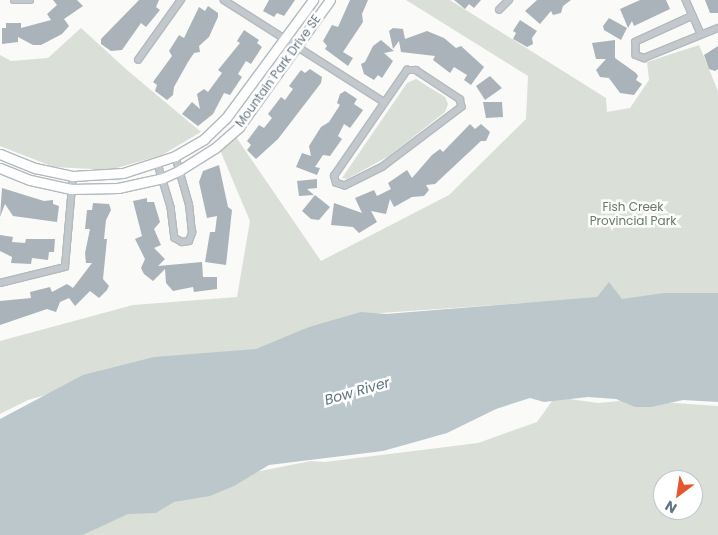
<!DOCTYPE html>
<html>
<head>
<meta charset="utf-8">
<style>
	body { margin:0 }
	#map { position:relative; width:718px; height:535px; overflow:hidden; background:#fafaf8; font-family:Poppins,sans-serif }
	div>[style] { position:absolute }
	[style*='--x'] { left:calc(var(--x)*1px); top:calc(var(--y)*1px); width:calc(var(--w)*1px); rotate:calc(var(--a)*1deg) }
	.green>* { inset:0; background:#dadfd7 }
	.water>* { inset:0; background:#bbc7cb }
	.building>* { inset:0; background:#aab3b9 }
	.roads { filter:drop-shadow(1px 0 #b3babf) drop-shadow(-1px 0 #b3babf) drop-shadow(0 1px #b3babf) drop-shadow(0 -1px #b3babf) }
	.street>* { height:5.5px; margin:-2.75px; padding:0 2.75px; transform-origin:2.75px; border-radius:2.75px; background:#c3c8cc }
	.secondary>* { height:9px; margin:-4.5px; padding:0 4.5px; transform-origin:4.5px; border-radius:4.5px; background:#fff }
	span { translate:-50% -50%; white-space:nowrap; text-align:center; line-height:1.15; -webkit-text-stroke:5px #fff; paint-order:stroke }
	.street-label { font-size:12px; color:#657683 }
	.park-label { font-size:12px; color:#687a64 }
	.water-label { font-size:14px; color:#60757c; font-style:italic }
	.north { position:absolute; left:653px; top:470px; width:50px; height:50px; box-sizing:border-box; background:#fff; border:1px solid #c1c8cd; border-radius:50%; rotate:211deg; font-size:14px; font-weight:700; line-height:20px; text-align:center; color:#657683 }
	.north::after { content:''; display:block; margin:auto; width:18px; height:22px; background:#e4572e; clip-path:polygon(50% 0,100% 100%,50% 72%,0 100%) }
</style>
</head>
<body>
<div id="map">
	<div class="green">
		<i style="clip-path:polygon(406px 0,450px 0,606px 98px,607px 112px,630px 108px,649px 80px,647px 62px,699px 45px,718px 91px,718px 299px,523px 303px,381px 313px,347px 320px,251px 351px,182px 356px,28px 400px,0 414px,0 341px,133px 305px,237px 297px,250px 221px,220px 150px,236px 137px,321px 261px,449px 195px,526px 119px,528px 76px)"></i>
		<i style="clip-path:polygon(81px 28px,127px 70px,201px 132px,162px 155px,110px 170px,54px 167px,0 146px,0 55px,11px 61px,48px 58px)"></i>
		<i style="clip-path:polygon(416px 79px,445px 97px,448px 104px,445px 112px,389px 156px,347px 179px,342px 178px,407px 83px)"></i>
		<i style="clip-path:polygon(evenodd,555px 397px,598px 403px,630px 400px,718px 406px,718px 535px,83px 535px,129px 513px,255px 472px,311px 461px,325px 462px,478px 443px,537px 422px,555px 397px,663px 480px,693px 480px,693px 510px,663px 510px,663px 480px)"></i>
	</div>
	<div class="water">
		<i style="clip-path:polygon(609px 282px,622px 299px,664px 293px,718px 293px,718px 402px,683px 400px,651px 407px,635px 407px,616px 399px,588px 397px,544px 402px,530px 398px,496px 409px,447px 433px,383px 451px,269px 465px,234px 486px,210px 496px,174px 502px,156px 513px,128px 514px,83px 535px,0 535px,0 419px,83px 375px,154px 357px,256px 349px,309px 327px,361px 312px,386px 314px,597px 297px)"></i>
	</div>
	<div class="building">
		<i style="clip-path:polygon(53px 0,77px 0,83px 6px,64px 19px,69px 26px,62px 34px,41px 45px,33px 45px,18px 37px,18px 42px,2px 44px,2px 28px,6px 28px,6px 23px,21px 23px,21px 28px,51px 20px,47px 14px,57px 5px)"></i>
		<i style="clip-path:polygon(139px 0,159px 0,156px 7px,160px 10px,146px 27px,141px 23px,122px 50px,111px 51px,101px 44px,101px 39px)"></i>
		<i style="clip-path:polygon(269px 0,295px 0,284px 16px,277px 13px,274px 17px,263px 11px)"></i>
		<i style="clip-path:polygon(350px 0,368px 0,362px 14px,363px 22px,343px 52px,353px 58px,348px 66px,325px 49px,327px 46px,323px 41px,332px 25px,338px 27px)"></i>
		<i style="clip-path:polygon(454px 0,481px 0,474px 8px,469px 4px,465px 9px)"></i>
		<i style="clip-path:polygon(537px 0,571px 0,563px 6px,561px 13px,553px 15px,551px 11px,540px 24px,525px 11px)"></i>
		<i style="clip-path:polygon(640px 0,666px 0,670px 9px,634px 26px,632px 21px,628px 28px,620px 9px)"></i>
		<i style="clip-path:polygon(705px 0,718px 0,718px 13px,710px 13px)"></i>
		<i style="clip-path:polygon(208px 6px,218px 13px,218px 17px,209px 37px,199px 46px,200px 52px,194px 53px,188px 62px,174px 87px,173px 95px,167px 100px,155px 91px,157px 85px,153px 82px,172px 56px,169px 51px,179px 35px,184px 38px,199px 7px,205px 11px)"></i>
		<i style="clip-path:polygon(609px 18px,627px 28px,621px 40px,604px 30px,603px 26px)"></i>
		<i style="clip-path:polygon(520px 20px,537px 31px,532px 38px,533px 44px,527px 47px,513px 39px,516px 33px,513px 31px)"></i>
		<i style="clip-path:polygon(393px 28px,403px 29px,405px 39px,427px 31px,444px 38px,456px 48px,461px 46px,484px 67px,471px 85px,464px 80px,467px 75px,454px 67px,450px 73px,433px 60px,435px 56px,401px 52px,399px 41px,393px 49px,389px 31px)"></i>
		<i style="clip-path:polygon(244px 30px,259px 40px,257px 43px,262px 47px,251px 64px,246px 61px,238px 74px,242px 77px,230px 95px,224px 93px,213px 114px,198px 126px,182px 114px,192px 102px,200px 109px,197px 94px,204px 89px,208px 92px,222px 73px,218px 70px,240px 43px,237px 41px)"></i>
		<i style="clip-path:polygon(381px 40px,394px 51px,384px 53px,393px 61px,382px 78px,378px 75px,374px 80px,364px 74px,361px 64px,365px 62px,373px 46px)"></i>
		<i style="clip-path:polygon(615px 40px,615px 58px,636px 73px,638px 76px,636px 80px,642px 84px,634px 95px,620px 93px,609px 78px,600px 77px,596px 70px,606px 59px,596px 59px,592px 43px)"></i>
		<i style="clip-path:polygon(718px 46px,718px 69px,715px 71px,709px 69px,704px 55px)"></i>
		<i style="clip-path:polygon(310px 69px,322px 77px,321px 83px,278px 139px,256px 159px,247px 150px,251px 145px,247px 141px,259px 125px,264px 128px,272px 118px,268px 114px,281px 97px,285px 100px,293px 89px,289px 86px,301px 70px,305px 73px)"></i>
		<i style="clip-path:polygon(490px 76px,502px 88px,485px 100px,476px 86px)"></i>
		<i style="clip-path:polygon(345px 91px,357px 99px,354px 104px,363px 110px,361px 113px,350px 128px,344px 124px,338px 136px,342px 139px,330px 156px,323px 155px,315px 167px,320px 168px,317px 175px,296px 167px,302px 153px,311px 156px,309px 146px,321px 127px,329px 122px,340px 105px,337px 103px,340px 94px)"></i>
		<i style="clip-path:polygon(483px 102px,502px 102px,503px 117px,486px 118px)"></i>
		<i style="clip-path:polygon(470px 124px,475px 129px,481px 124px,490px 132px,486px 141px,481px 141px,435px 184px,426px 185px,429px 190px,424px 196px,412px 197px,394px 207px,390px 199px,386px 214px,371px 211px,377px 222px,359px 233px,353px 227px,331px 225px,334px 203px,362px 213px,355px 198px,374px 190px,377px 196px,391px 189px,388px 183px,407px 170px,412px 178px,432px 155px,440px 149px,443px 152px)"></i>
		<i style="clip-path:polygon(219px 165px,228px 207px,232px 210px,226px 265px,205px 262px,210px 232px,215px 232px,217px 216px,207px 218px,199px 182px,203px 171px)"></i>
		<i style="clip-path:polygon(317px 179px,317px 188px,307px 189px,314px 195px,299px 196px,297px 181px)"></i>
		<i style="clip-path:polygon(2px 188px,44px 201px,53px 200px,53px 204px,59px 206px,57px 222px,13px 216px,5px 204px,0 217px)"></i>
		<i style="clip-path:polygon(315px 195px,330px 207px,319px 220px,311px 219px,302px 211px)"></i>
		<i style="clip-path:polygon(147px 198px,147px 202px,154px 202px,160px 222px,154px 229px,161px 245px,154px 248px,165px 259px,158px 266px,202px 262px,203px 277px,217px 277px,217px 289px,194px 292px,193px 287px,173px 291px,166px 283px,165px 269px,153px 281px,144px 274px,141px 268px,145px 259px,135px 239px,142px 236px,133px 201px)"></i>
		<i style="clip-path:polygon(93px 203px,109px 204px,111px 210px,106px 220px,104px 239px,107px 239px,103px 279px,109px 286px,107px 290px,99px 298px,90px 291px,75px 306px,69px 298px,60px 302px,56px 312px,47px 309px,0 325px,0 301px,31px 298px,30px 292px,50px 287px,52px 292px,67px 284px,73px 288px,92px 263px,86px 263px,85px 253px,90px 229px,85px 229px,87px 210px,92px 210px)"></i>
		<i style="clip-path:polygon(0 235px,13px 237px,12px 242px,25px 243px,26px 239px,55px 239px,54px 252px,49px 252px,48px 260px,32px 258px,31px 264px,11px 263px,12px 257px,0 251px)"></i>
	</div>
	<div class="roads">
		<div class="street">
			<i style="--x:14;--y:0;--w:16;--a:0"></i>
			<i style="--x:224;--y:0;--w:190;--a:32.5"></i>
			<i style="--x:686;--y:0;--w:37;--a:66"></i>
			<i style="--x:499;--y:10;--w:14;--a:-45"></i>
			<i style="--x:693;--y:16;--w:63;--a:155.5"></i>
			<i style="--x:636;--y:42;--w:13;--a:90"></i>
			<i style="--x:636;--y:55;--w:9;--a:21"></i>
			<i style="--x:644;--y:58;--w:80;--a:-22.1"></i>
			<i style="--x:138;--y:60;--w:74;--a:-54.4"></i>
			<i style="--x:407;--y:70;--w:9;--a:0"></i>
			<i style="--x:416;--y:70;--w:53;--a:33.4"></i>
			<i style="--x:460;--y:99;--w:8;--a:76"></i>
			<i style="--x:462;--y:107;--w:99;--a:142.8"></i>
			<i style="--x:383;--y:167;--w:42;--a:153.4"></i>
			<i style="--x:345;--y:186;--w:9;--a:-162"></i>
			<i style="--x:336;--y:183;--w:7;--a:-106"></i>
			<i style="--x:334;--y:176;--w:129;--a:-55.4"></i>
			<i style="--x:158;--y:164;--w:45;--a:73.2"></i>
			<i style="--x:171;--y:207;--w:31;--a:83"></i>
			<i style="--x:175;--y:238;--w:8;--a:30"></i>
			<i style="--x:182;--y:242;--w:7;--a:-8"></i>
			<i style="--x:189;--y:241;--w:9;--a:-69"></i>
			<i style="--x:192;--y:233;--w:28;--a:-96"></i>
			<i style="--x:189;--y:205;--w:51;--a:-105.9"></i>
			<i style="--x:0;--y:283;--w:67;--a:-13.8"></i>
			<i style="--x:65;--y:267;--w:91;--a:-85"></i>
		</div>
		<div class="secondary">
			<i style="--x:0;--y:154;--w:38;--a:22"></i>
			<i style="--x:35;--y:168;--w:39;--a:12"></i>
			<i style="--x:73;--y:176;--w:50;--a:-3.4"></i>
			<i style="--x:123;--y:173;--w:55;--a:-18.1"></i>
			<i style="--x:175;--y:156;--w:34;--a:-30"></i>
			<i style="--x:204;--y:139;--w:30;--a:-44"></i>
			<i style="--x:226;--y:118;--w:147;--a:-53.6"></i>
			<i style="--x:0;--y:168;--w:32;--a:22"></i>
			<i style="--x:30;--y:180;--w:42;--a:12.4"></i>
			<i style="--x:71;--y:189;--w:47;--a:-1.2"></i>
			<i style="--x:118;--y:188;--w:46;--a:-12.5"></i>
			<i style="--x:163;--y:178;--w:19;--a:-25"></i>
			<i style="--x:180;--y:170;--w:41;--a:-32.2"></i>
			<i style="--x:215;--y:148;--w:32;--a:-41"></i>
			<i style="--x:239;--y:127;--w:156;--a:-54.4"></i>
		</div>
	</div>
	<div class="street-label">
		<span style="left:278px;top:71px;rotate:-54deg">Mountain Park Drive SE</span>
	</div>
	<div class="park-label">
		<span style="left:633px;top:214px">Fish Creek<br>Provincial Park</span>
	</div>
	<div class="water-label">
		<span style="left:357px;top:391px;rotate:-16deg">Bow River</span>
	</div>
	<div class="north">N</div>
</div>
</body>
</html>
